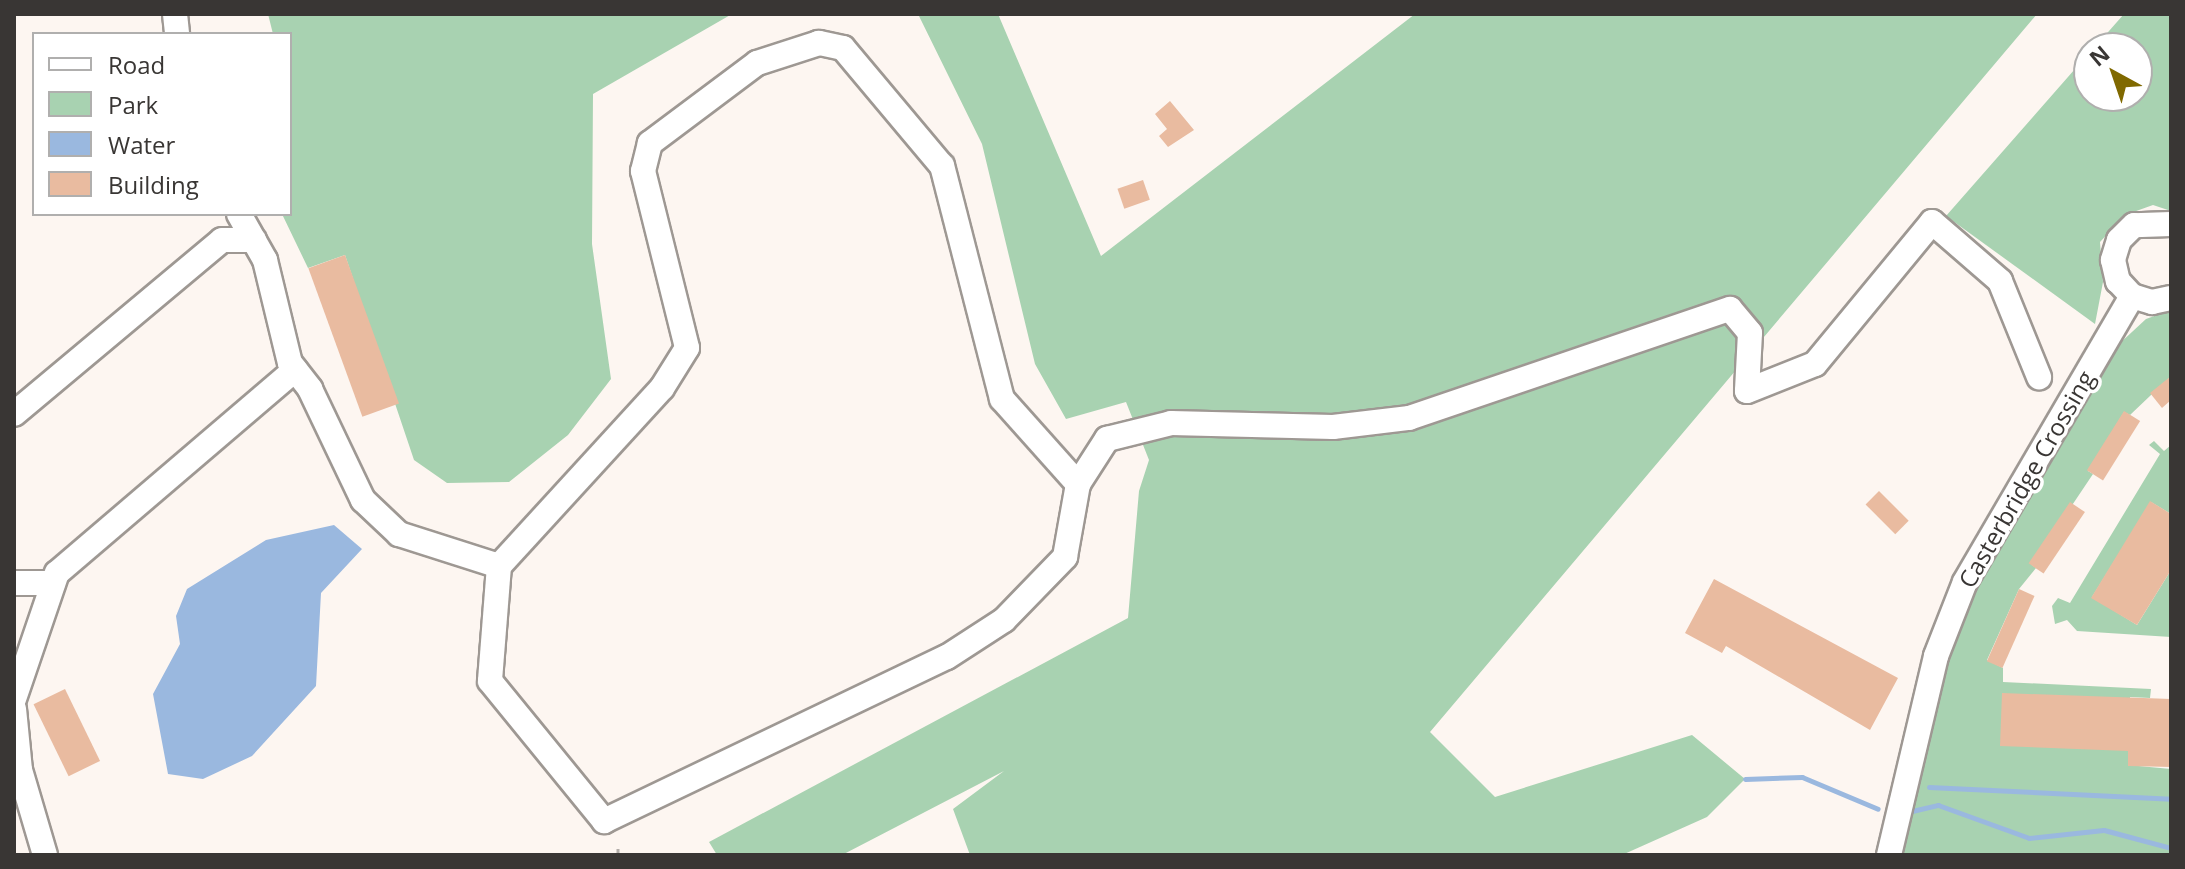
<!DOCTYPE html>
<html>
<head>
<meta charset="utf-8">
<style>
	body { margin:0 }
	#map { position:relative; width:2185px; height:869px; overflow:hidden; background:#fdf6f1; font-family:"Open Sans",sans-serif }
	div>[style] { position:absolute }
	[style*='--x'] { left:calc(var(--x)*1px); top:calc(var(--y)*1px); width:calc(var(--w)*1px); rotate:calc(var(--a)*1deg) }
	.green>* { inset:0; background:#a8d2b1 }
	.water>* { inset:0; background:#9ab8df }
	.stream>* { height:5px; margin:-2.5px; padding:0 2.5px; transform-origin:2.5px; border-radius:2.5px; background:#9ab8df }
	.building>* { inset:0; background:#e9bba0; transform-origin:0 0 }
	.path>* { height:3px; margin-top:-1.5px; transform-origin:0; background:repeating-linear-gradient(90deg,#b2ada9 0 6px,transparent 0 10px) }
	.roads { filter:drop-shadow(2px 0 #9e9893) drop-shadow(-2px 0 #9e9893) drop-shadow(0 2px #9e9893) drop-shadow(0 -2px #9e9893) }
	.minor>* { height:24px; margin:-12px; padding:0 12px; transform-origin:12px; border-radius:12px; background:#fff }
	span { translate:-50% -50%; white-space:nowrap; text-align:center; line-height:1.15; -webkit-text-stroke:7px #fff; paint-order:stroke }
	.street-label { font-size:24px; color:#393634 }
	.frame { position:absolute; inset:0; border:16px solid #393634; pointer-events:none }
	.legend { position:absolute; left:32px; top:32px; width:260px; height:184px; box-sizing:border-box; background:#fff; border:2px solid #b0afae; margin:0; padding:10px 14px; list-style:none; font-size:24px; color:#393634 }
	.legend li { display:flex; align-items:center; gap:16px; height:40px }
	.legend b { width:40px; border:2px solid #b0afae }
	.north { position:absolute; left:2073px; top:32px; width:80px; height:80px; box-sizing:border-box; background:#fff; border:2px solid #b0afae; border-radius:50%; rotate:320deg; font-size:22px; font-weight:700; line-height:32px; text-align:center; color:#393634 }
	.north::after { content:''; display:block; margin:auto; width:28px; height:36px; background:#806900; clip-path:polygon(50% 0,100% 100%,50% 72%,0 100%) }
</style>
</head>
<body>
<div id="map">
	<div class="green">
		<i style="clip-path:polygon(268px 14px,732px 14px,593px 94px,592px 244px,611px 379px,568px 435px,509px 482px,447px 483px,414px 460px,345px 255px,308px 268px,282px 214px,290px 214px,290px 34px,273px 34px)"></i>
		<i style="clip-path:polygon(918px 14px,998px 14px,1101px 256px,1415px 14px,2037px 14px,1430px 732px,1495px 797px,1692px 735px,1745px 779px,1707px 817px,1622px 855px,970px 855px,953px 809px,1004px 771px,842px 855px,717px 855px,709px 842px,1128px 618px,1139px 491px,1149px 460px,1126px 402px,1066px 419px,1035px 364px,982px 144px)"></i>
		<i style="clip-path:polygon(2124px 14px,2171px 14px,2171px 211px,2153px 205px,2125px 215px,2100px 242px,2103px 282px,2095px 324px,1946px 216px,2089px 53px,2089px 96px,2137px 96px,2137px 48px,2094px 48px)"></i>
		<i style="clip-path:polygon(2171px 310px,2171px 376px,2130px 415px,2124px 412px,2088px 471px,2093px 474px,2032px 565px,2036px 568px,2019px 589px,1987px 660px,2003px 668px,2003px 682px,2151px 689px,2150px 698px,2130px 697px,2128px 765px,2171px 769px,2171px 855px,1889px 855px,1950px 649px,1979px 577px,2119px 344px,2146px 319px)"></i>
		<i style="clip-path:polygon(2154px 441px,2164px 451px,2171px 445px,2171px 514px,2151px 502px,2092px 597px,2137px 625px,2171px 570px,2171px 637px,2077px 631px,2067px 620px,2055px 624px,2052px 606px,2058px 598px,2070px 603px,2160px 454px,2149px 445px)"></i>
	</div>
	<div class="water">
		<i style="clip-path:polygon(334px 525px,362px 549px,321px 593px,316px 686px,252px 756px,203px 779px,168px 774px,153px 694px,180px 644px,176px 616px,187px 589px,266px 540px)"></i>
	</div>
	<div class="stream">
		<i style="--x:1745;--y:779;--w:57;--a:-2"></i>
		<i style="--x:1802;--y:777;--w:82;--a:22.8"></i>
		<i style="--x:1929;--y:787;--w:242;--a:2.8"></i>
		<i style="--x:1912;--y:811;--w:27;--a:-13"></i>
		<i style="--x:1938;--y:805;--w:97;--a:19.9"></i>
		<i style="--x:2029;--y:838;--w:75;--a:-6.1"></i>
		<i style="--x:2104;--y:830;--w:69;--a:15"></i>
	</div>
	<div class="building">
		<i style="clip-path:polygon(1170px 101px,1194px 130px,1168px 147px,1159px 136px,1167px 129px,1155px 114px)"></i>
		<i style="left:1143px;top:180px;width:21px;height:27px;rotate:71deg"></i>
		<i style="left:345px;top:255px;width:158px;height:39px;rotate:70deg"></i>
		<i style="clip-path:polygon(2171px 376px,2171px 400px,2162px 408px,2150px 393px)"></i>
		<i style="left:2124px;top:411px;width:19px;height:70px;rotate:32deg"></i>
		<i style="left:1879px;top:491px;width:42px;height:19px;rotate:45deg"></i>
		<i style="clip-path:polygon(2150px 501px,2171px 514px,2171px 570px,2137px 625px,2091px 598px)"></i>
		<i style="left:2070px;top:502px;width:18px;height:74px;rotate:34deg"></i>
		<i style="clip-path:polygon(1714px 579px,1898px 678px,1870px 730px,1726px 646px,1722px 653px,1685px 633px)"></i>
		<i style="left:2019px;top:589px;width:17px;height:79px;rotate:24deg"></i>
		<i style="left:65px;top:689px;width:80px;height:35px;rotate:64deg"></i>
		<i style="clip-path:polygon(2002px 693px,2171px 699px,2171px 767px,2128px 766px,2128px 751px,2000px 746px)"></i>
	</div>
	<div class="path">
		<i style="--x:618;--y:848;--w:7;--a:90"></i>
	</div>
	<div class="roads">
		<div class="minor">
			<i style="--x:175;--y:14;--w:20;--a:84"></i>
			<i style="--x:239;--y:214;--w:53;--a:60.5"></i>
			<i style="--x:265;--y:260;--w:106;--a:76.4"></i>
			<i style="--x:290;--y:363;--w:33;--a:52"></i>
			<i style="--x:310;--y:389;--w:123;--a:64.5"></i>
			<i style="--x:363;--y:500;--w:50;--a:43.4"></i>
			<i style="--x:399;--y:534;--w:105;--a:17.7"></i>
			<i style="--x:2171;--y:224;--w:37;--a:178"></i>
			<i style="--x:2134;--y:225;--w:21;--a:135"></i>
			<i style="--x:2119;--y:240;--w:21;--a:107"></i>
			<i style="--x:2113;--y:260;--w:22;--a:77"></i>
			<i style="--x:2118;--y:281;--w:21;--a:47"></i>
			<i style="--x:2132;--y:296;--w:21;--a:17"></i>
			<i style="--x:2152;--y:302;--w:19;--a:-12"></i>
			<i style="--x:14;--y:414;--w:271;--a:-39.9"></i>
			<i style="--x:222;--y:240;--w:32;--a:0"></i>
			<i style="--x:1078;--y:484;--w:114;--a:-131.8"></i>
			<i style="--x:1002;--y:399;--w:241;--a:-104.4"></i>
			<i style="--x:942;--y:166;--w:154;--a:-130"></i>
			<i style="--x:843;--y:48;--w:25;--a:-168"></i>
			<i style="--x:819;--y:43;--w:65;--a:162.1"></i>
			<i style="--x:757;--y:63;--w:134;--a:143.2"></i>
			<i style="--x:650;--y:143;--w:29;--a:104"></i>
			<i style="--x:643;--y:171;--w:182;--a:76"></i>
			<i style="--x:687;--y:348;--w:47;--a:122"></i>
			<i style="--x:662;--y:388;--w:241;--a:132.5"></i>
			<i style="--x:499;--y:566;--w:115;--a:94.5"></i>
			<i style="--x:490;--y:681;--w:181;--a:50.8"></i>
			<i style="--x:604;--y:821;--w:380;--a:-25.6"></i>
			<i style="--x:947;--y:657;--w:68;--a:-33"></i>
			<i style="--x:1004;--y:620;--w:88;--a:-45.9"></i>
			<i style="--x:1065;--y:557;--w:74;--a:-79.9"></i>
			<i style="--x:1078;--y:484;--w:54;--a:-57.2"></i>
			<i style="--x:1107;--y:439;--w:66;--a:-14"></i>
			<i style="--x:1171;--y:423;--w:162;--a:1.4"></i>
			<i style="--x:1333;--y:427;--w:77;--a:-6.8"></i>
			<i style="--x:1409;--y:418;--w:339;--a:-18.8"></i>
			<i style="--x:1730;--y:309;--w:31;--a:50"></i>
			<i style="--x:1750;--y:333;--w:58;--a:93"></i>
			<i style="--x:1747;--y:391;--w:73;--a:-21.7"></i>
			<i style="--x:1815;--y:364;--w:184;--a:-50.5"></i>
			<i style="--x:1932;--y:222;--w:90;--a:40.9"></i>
			<i style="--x:2000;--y:281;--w:104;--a:67.9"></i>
			<i style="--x:14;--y:583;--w:39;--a:0"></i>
			<i style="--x:14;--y:699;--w:133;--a:-71.2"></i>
			<i style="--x:57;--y:573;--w:313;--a:-40.5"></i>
			<i style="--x:14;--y:709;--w:61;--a:84.4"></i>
			<i style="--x:20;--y:770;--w:89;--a:73.6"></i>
			<i style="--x:1889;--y:855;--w:204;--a:-76.7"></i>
			<i style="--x:1936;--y:656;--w:79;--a:-68.6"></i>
			<i style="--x:1965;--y:582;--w:331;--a:-59.7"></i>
		</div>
	</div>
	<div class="street-label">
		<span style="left:2026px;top:479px;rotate:-60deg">Casterbridge Crossing</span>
	</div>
	<div class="frame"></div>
	<ul class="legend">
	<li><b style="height:10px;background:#fff"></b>Road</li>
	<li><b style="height:22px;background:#a8d2b1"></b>Park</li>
	<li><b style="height:22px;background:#9ab8df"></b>Water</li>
	<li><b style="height:22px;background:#e9bba0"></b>Building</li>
	</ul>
	<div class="north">N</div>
</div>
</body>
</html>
